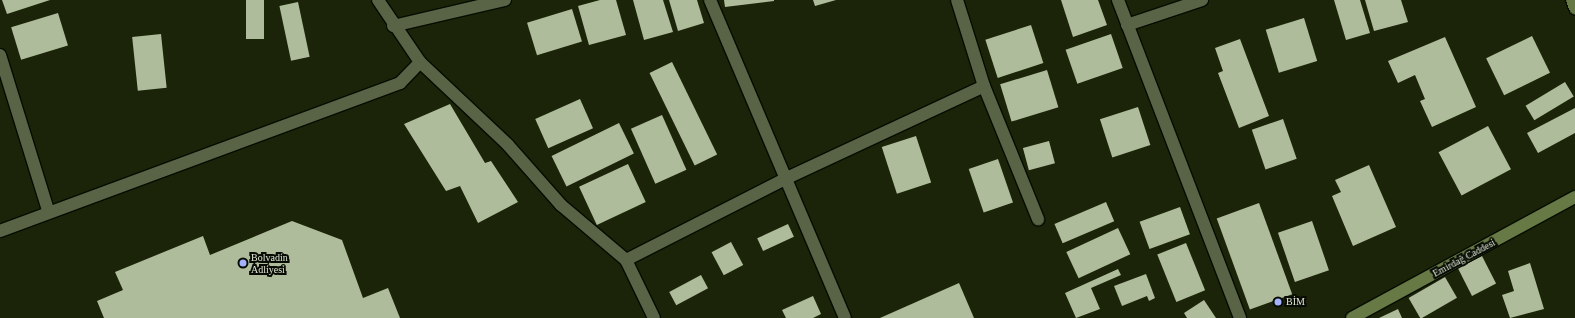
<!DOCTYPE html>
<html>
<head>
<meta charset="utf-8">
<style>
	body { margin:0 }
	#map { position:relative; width:1575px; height:318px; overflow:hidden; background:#1b2408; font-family:"Times New Roman",serif }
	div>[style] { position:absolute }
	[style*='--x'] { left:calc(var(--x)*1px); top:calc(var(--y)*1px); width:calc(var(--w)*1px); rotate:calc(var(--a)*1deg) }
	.building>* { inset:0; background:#afbc9c; transform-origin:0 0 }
	.roads { filter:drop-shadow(1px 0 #060c00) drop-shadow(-1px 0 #060c00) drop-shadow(0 1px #060c00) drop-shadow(0 -1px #060c00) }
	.street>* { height:12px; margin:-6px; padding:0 6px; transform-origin:6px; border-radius:6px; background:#596447 }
	.secondary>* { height:12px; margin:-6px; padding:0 6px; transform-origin:6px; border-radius:6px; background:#677944 }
	.dots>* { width:11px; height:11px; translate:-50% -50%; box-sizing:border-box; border:2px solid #070b03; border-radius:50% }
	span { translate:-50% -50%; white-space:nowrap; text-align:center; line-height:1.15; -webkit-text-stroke:4px #070b03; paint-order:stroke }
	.poi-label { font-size:10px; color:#e2e9d8 }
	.left { translate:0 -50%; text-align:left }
	.street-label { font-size:10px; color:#e2e9d8 }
</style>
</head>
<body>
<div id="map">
	<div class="building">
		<i style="clip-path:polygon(2px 0,50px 0,7px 14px)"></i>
		<i style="left:246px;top:0;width:18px;height:39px"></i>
		<i style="clip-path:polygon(600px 0,616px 0,626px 35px,589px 45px,578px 6px)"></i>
		<i style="clip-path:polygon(633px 0,663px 0,673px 32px,644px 40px)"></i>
		<i style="clip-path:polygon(669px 0,697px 0,704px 23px,678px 31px)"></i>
		<i style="clip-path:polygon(724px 0,774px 0,774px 1px,725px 7px)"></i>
		<i style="clip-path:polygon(813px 0,836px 0,815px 6px)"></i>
		<i style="clip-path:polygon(1061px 0,1098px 0,1107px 25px,1073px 37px)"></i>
		<i style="clip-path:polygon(1334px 0,1360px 0,1370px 33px,1346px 40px)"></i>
		<i style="clip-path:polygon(1365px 0,1401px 0,1408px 22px,1374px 31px)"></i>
		<i style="left:298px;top:2px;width:56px;height:19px;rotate:78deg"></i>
		<i style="left:572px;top:9px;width:34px;height:47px;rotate:73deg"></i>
		<i style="left:58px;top:13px;width:34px;height:49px;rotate:73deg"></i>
		<i style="left:1304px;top:18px;width:45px;height:40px;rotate:73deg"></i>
		<i style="left:1031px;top:25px;width:40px;height:48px;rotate:72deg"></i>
		<i style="left:161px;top:34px;width:54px;height:29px;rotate:84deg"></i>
		<i style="left:1111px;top:34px;width:36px;height:48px;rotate:71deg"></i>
		<i style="left:1532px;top:36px;width:41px;height:51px;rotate:64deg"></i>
		<i style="clip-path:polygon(1445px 37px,1476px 107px,1432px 127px,1420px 101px,1425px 99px,1415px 75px,1398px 83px,1388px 61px)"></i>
		<i style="clip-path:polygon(1240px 39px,1269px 116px,1239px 128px,1218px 73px,1223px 71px,1215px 48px)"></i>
		<i style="left:672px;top:62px;width:103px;height:25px;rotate:64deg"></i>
		<i style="left:1047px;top:70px;width:39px;height:49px;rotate:73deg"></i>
		<i style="left:1565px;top:82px;width:17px;height:46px;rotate:59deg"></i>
		<i style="left:580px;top:99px;width:32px;height:49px;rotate:66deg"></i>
		<i style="clip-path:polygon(450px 104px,485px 163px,491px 161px,518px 202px,478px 223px,460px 186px,446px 191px,404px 124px)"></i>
		<i style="left:1138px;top:107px;width:40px;height:40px;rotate:72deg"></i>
		<i style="clip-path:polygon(1575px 108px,1575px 133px,1538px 153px,1527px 133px)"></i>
		<i style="left:662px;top:115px;width:60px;height:34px;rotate:66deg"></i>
		<i style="left:1283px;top:119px;width:42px;height:33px;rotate:71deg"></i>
		<i style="left:619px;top:123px;width:34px;height:75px;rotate:64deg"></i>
		<i style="left:1488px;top:126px;width:49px;height:56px;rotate:62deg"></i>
		<i style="left:916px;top:136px;width:49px;height:36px;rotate:72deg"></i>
		<i style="left:1049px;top:141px;width:23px;height:27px;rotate:75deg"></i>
		<i style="left:998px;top:159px;width:46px;height:31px;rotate:71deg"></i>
		<i style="left:628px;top:164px;width:42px;height:54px;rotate:65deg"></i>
		<i style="clip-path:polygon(1369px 165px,1396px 227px,1353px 246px,1332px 196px,1341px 192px,1335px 180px)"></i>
		<i style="left:1106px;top:202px;width:21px;height:56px;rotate:67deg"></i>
		<i style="left:1259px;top:203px;width:97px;height:45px;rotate:70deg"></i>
		<i style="left:1180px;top:207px;width:29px;height:43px;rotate:70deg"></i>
		<i style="clip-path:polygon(292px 221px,342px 240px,363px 298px,388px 288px,400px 318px,104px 318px,97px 301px,123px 290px,115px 272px,203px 236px,210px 255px)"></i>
		<i style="left:1312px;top:221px;width:52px;height:36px;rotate:71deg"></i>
		<i style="left:788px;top:224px;width:14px;height:34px;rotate:65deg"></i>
		<i style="left:1118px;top:228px;width:29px;height:57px;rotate:65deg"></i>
		<i style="left:731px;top:242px;width:26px;height:22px;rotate:62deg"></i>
		<i style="left:1186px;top:243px;width:51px;height:31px;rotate:68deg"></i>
		<i style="left:1482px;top:256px;width:31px;height:27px;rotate:63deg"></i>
		<i style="clip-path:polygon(1530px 263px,1544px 309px,1510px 318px,1502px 295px,1514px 291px,1508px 271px)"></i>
		<i style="clip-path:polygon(1118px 269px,1121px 275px,1091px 288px,1100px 309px,1076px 318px,1065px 293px)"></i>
		<i style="clip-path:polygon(1146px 274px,1155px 298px,1149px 301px,1147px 296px,1122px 306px,1114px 286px)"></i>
		<i style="left:701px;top:275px;width:15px;height:36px;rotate:62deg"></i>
		<i style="left:1445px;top:277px;width:24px;height:42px;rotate:60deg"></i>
		<i style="clip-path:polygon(959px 283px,974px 318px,880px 318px)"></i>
		<i style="clip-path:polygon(813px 296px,821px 314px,813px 318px,786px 318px,782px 310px)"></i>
		<i style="clip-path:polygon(1204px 300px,1216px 318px,1187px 318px,1184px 313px)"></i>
		<i style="clip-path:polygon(1398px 309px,1402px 318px,1379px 318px)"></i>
	</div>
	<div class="roads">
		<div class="street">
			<i style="--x:378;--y:0;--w:75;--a:55.9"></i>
			<i style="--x:420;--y:62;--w:121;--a:43.3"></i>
			<i style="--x:508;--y:145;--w:80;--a:48.5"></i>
			<i style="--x:561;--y:205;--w:85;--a:40.2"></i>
			<i style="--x:626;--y:260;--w:64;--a:64.2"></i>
			<i style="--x:710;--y:0;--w:345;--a:67"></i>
			<i style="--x:1118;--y:0;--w:341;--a:69"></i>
			<i style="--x:1127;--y:25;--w:79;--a:-18.4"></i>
			<i style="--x:393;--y:26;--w:115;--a:-13.1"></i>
			<i style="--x:0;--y:55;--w:165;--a:72.8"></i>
			<i style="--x:984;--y:86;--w:144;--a:67.9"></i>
			<i style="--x:0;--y:231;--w:427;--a:-20.3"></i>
			<i style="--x:400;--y:83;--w:29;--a:-46"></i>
			<i style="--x:626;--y:260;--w:181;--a:-27"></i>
			<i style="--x:787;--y:178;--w:217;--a:-25"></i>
			<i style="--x:984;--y:86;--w:90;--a:-107.4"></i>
		</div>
		<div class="secondary">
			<i style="--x:1572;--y:0;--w:9;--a:69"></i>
			<i style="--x:1352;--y:318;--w:254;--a:-28.5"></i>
		</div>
	</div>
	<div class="dots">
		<i style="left:243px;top:263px;background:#a4b1fc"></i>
		<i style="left:1278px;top:302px;background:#a4b1fc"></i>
	</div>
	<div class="poi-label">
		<span class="left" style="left:251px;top:263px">Bolvadin<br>Adliyesi</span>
		<span class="left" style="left:1286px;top:302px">BİM</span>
	</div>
	<div class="street-label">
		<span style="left:1464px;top:258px;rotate:-28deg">Emirdağ Caddesi</span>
	</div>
</div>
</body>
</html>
